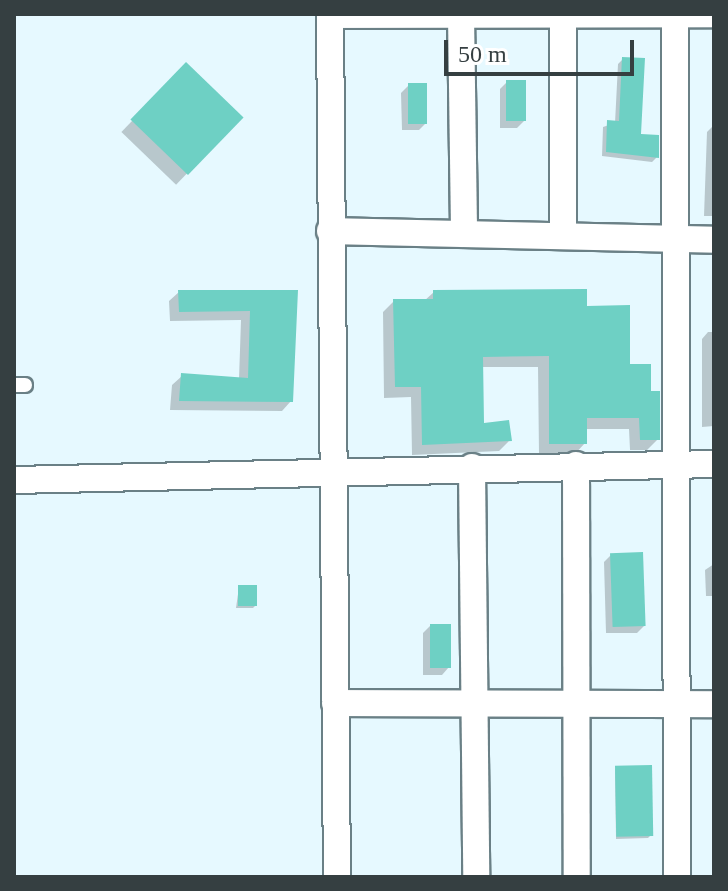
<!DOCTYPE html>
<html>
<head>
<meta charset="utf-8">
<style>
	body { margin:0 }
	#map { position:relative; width:728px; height:891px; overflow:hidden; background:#e6f9ff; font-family:Georgia,serif }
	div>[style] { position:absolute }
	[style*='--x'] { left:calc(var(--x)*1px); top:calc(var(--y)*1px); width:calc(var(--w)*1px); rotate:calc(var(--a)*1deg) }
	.shadow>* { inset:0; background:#0003; transform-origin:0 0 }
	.building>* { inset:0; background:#6ed0c4; transform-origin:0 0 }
	.roads { filter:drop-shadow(2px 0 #6a8086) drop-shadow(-2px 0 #6a8086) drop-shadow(0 2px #6a8086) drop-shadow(0 -2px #6a8086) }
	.service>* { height:14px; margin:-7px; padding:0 7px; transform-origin:7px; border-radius:7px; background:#fff }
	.minor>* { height:26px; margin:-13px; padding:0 13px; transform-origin:13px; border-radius:13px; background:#fff }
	span { translate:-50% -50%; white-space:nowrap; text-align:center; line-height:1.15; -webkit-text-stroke:7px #fff; paint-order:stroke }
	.frame { position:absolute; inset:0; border:16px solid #353f41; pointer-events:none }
	.scale { position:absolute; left:444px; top:40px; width:190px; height:36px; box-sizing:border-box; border:4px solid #353f41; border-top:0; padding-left:10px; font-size:24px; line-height:28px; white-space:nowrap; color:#353f41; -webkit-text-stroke:6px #fff; paint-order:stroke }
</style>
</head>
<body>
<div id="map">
	<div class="shadow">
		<i style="clip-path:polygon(623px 59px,639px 136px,657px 157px,652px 162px,602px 156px,603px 127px,615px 123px,618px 64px)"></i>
		<i style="left:186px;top:65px;width:76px;height:93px;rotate:44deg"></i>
		<i style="clip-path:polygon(507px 82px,525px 120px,517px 128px,500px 128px,500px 89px)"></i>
		<i style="clip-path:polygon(409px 85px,427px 122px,419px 130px,402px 130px,401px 93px)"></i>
		<i style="clip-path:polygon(714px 125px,714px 216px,704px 216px,707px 132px)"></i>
		<i style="clip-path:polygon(179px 292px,295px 292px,291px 401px,282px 411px,170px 410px,172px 385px,182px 376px,239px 379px,241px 320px,170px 321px,169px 301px)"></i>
		<i style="clip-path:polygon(434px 292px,585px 308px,649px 393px,658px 439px,647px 450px,630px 450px,629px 429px,585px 429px,585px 443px,574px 455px,539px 455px,538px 367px,481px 367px,482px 425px,510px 440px,499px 451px,412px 455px,411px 397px,384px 398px,383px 312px,394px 301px,424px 301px)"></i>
		<i style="clip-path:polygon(708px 332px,714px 332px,714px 426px,702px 427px,702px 339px)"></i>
		<i style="clip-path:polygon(611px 555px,644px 626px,637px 633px,606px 633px,604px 562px)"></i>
		<i style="clip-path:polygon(714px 564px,714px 596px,706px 596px,705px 570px)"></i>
		<i style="clip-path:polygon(239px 587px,256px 605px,253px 608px,236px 608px)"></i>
		<i style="clip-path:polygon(430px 626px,449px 667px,442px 675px,423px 675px,423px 633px)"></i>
		<i style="clip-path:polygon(615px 768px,651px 835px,648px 838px,616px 839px)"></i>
	</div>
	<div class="building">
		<i style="clip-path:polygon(622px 57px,645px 58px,641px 134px,659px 135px,659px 158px,606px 152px,607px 120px,619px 121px)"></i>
		<i style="left:186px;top:62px;width:80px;height:80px;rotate:44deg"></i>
		<i style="left:506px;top:80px;width:20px;height:41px"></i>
		<i style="left:408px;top:83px;width:19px;height:41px"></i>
		<i style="clip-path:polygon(587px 289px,587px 306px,630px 305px,630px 364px,651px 364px,651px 391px,660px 391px,660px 440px,640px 440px,639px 418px,587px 418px,587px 444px,549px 444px,549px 356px,483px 357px,484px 423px,509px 420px,512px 441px,422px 445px,421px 387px,395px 387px,393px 299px,433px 299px,433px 290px)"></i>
		<i style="clip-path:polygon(178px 290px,298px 290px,293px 402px,179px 401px,181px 373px,248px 378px,250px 311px,179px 312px)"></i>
		<i style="left:643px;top:552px;width:74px;height:33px;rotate:88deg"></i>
		<i style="left:238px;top:585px;width:19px;height:21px"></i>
		<i style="left:430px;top:624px;width:21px;height:44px"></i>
		<i style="left:652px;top:765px;width:71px;height:37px;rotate:89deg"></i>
	</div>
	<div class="roads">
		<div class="service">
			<i style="--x:14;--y:385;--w:11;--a:0"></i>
		</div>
		<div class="minor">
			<i style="--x:330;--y:14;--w:863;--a:89.54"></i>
			<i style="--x:461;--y:14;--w:220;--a:89.2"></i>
			<i style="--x:675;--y:14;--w:863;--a:89.87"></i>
			<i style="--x:330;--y:15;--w:384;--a:-0.1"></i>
			<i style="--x:330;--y:231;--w:384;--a:1.3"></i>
			<i style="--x:563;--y:236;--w:222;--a:-90"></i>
			<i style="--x:576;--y:465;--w:412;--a:89.9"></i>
			<i style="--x:472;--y:467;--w:410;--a:89.4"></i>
			<i style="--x:14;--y:480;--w:700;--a:-1.31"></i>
			<i style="--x:335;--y:703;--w:379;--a:0.2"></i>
		</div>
	</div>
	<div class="frame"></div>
	<div class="scale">50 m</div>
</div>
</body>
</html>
